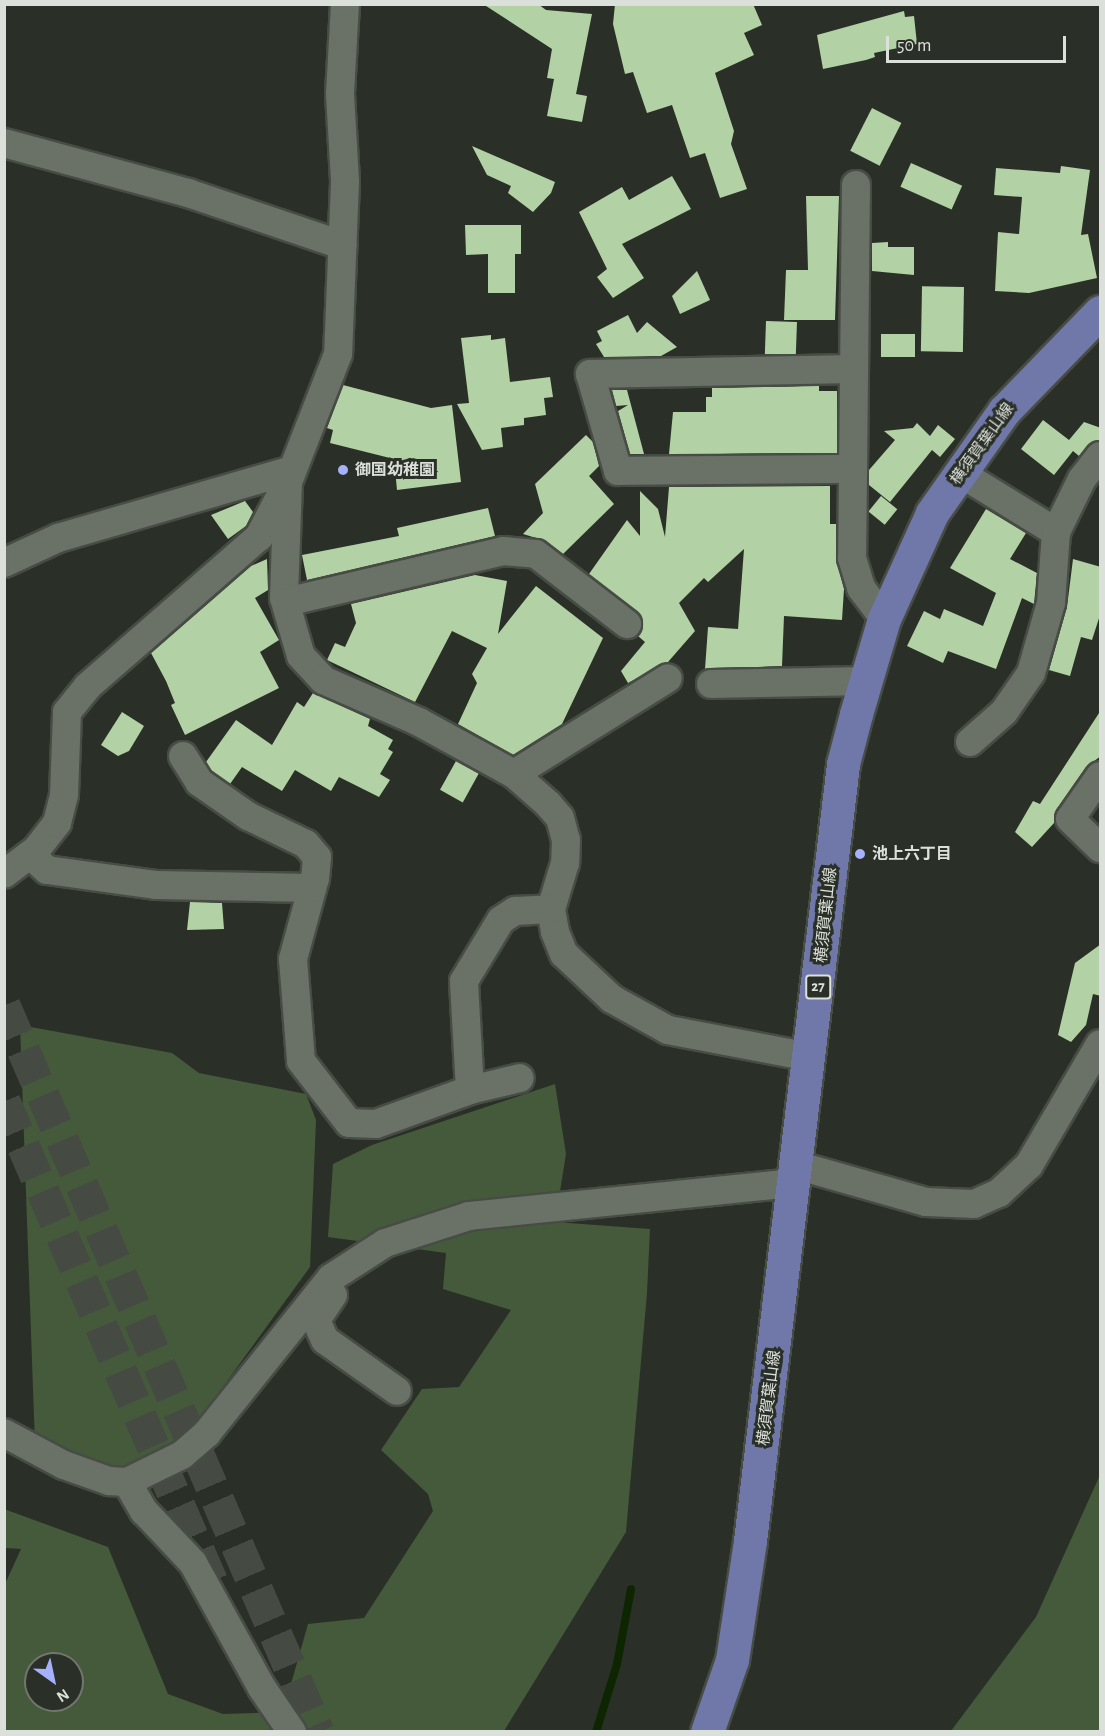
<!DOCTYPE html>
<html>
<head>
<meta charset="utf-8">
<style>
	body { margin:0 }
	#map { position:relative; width:1105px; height:1736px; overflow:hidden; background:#2a3027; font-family:"Alegreya Sans","Noto Sans JP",sans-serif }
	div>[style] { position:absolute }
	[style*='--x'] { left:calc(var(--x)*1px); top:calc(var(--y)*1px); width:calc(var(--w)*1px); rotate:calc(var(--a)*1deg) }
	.green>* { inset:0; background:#445a3b }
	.stream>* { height:8px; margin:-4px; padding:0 4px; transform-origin:4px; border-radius:4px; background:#0d2601 }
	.building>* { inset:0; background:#b2d1a4; transform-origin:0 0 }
	.primary-tunnel>* { height:33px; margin-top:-16.5px; transform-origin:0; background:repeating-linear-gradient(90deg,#454a42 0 33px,transparent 0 49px) }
	.roads { filter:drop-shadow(2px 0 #474c45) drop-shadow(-2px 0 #474c45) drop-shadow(0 2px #474c45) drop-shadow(0 -2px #474c45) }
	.street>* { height:28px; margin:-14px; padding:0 14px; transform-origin:14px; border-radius:14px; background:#6a7167 }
	.primary>* { height:33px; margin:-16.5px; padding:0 16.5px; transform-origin:16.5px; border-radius:16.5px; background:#6f78a8 }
	.dots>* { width:16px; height:16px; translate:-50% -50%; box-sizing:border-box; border:3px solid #2a3027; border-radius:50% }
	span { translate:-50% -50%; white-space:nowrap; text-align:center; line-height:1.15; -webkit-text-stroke:6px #2a3027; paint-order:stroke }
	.shield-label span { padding:2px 4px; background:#2a3027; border:2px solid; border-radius:4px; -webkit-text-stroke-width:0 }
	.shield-label { font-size:15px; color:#dce0da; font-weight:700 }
	.street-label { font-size:16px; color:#dce0da }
	.poi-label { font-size:16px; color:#dce0da; font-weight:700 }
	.left { translate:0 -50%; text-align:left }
	.frame { position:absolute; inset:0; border:6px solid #dce0da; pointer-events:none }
	.north { position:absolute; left:24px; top:1652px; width:60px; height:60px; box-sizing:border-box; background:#2a3027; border:2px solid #71766f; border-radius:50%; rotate:147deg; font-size:16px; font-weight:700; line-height:24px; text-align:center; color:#dce0da }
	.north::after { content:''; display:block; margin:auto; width:21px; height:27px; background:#a5b1fc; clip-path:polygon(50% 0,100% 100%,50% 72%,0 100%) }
	.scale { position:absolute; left:886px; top:36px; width:180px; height:27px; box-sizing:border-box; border:3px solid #dce0da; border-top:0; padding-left:8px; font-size:18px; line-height:21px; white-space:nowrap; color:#dce0da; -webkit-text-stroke:4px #2a3027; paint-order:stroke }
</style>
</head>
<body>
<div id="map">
	<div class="green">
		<i style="clip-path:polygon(20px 1025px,172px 1053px,199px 1073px,306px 1094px,316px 1120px,310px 1267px,180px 1446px,134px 1468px,105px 1473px,35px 1445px)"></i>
		<i style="clip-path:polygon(evenodd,555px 1084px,566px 1154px,555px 1222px,650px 1229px,647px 1293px,626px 1532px,504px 1731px,5px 1731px,5px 1584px,21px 1549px,5px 1548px,4px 1509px,108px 1547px,168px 1694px,223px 1714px,283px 1712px,308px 1624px,364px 1618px,433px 1511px,428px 1494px,381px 1450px,422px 1389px,459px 1387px,511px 1310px,443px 1289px,446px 1253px,328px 1237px,333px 1164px,372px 1145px,555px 1084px,36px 1664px,72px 1664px,72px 1700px,36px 1700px,36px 1664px)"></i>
		<i style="clip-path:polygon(1100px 1475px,1100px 1731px,951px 1731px,1036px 1617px)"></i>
	</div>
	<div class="stream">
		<i style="--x:596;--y:1732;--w:71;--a:-72.8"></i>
		<i style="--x:617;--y:1664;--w:76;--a:-79.4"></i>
	</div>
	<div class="building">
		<i style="clip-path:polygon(483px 4px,538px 4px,546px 10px,592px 14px,576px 94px,587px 96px,582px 122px,547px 116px,554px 79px,547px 78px,552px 49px)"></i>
		<i style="clip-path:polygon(615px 4px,753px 4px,762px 25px,744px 33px,754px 55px,715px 73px,734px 131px,731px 144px,747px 189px,720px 198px,705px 153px,690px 158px,672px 105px,647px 113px,633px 72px,625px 74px,613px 24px)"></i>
		<i style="clip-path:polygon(904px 11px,905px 17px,914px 16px,917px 44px,874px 53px,875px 57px,866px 60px,823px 69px,817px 35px)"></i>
		<i style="left:872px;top:108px;width:33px;height:48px;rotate:27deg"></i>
		<i style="clip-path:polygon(472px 146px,555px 182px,551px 193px,533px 212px,508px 193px,511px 186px,487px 175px)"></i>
		<i style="left:911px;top:163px;width:56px;height:26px;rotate:24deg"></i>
		<i style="clip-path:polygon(1061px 166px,1090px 170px,1081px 235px,1088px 234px,1097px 278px,1029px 293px,995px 291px,998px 232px,1019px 234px,1022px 197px,994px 195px,996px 168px,1060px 173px)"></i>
		<i style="clip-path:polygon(672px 176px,691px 209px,622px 244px,644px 278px,613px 298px,597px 277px,607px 269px,579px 212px,622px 187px,629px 200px)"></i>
		<i style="clip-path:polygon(806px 196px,839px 196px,835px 320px,784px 320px,786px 270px,808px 270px)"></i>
		<i style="clip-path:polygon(465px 225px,521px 225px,521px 254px,515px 254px,515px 293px,488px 293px,488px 254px,466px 255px)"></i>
		<i style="clip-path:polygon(888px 242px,888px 247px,914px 247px,914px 275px,872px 271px,872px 243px)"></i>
		<i style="clip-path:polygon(697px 271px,710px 300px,680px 314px,672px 296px)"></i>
		<i style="left:964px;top:287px;width:65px;height:42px;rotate:91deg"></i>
		<i style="clip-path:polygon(628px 315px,637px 333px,647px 322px,677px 347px,661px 356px,604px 357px,596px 344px,602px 341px,597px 331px)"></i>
		<i style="left:766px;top:321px;width:31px;height:33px;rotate:2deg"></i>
		<i style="left:881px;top:334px;width:34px;height:23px"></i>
		<i style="clip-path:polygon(491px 335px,491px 340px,505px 338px,510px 382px,550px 377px,553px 397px,544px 398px,546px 415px,524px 418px,524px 425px,501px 428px,503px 447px,482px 450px,457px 404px,469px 403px,461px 338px)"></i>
		<i style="clip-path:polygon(343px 385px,431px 408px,452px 405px,461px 482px,397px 490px,394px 459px,330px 443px,333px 430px,327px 428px)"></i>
		<i style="clip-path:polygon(819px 386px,819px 391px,837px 391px,837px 453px,669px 454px,673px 412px,706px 412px,706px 397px,712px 397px,712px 388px)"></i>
		<i style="clip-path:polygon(612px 390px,627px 390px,644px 454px,630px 454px,618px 411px,628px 405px,616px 406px)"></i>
		<i style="clip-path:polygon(1043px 420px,1069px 440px,1084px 422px,1101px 428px,1101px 440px,1093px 441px,1079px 456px,1073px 451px,1054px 475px,1021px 449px)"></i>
		<i style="clip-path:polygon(917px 423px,930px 436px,938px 425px,955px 439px,940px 457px,932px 450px,890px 502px,869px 485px,869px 470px,895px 440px,884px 431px,913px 428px)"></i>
		<i style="clip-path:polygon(586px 435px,593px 442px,599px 466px,589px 476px,614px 504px,563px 554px,546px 541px,523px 534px,543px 513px,535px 484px)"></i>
		<i style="clip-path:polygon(830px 486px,830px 524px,836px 524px,836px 558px,844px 589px,842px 620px,784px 616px,782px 666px,705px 669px,708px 627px,738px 629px,744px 549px,708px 582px,704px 578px,679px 603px,695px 631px,668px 662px,628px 683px,621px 671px,645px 642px,638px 636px,642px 618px,589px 574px,627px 520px,640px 536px,640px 491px,658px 509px,665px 537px,669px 487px)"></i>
		<i style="left:881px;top:496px;width:21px;height:20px;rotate:39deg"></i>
		<i style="clip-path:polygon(245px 501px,253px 512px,246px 526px,228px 539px,211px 515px)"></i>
		<i style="clip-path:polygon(488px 508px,495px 536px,307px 580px,302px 555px,399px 536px,397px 528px)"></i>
		<i style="clip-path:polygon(986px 509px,1026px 533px,1010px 559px,1037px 573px,1034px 604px,1022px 598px,996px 669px,948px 651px,943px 663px,907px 646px,924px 611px,940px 619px,944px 609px,983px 626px,996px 593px,950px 568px)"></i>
		<i style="clip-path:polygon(267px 559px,268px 590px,255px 598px,279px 640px,260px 652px,279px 688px,185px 735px,171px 705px,175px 703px,166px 681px,151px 653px,251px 566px)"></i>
		<i style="clip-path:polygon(1073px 559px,1101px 567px,1101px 612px,1092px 640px,1081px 637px,1070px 676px,1049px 670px,1067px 607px)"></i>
		<i style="clip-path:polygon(475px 575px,507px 581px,498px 634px,536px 586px,603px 638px,562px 724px,513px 755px,458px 724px,477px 683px,472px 674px,487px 648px,452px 631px,415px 702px,327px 660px,335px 643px,345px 647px,356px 623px,351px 604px)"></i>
		<i style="clip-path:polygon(313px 693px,370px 719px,368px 726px,393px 740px,388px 749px,393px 752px,380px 774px,390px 780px,379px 797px,339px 777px,331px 791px,295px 770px,282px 791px,242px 767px,230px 784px,211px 770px,206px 762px,236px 720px,272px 745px,297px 702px,304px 707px)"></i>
		<i style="clip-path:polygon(1101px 710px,1101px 756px,1086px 767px,1056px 810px,1054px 823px,1032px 847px,1015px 832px,1033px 801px,1040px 804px)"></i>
		<i style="clip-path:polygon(122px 712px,144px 726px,129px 751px,118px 756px,101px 745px)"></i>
		<i style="left:456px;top:761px;width:26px;height:33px;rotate:29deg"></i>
		<i style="clip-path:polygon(190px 902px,222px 903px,224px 929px,187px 930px)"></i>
		<i style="clip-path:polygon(1101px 944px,1101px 996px,1093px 994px,1086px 1025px,1071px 1042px,1058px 1035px,1075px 963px)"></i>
	</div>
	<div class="primary-tunnel">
		<i style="--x:4;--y:1005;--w:792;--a:66.64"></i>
		<i style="--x:4;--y:1101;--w:529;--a:66.63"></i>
	</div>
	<div class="roads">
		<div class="street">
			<i style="--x:345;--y:4;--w:90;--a:93.2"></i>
			<i style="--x:340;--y:94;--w:88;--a:86.7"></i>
			<i style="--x:345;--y:182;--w:172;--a:92.3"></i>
			<i style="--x:338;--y:354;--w:137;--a:111.3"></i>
			<i style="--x:288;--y:482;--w:116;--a:92"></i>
			<i style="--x:284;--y:598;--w:60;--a:73.7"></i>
			<i style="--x:301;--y:656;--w:33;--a:47"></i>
			<i style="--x:323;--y:680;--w:105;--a:23.6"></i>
			<i style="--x:419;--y:722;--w:108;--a:28.7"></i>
			<i style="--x:514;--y:774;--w:45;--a:41.4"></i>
			<i style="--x:548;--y:804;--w:18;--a:49"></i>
			<i style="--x:560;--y:818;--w:23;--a:75"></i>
			<i style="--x:566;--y:840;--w:23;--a:92"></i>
			<i style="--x:565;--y:863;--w:48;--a:106.9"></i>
			<i style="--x:551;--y:909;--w:23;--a:80"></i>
			<i style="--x:555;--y:932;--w:24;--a:68"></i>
			<i style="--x:564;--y:954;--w:66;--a:43.2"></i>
			<i style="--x:612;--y:999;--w:64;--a:29"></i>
			<i style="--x:668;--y:1030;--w:145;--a:10.8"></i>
			<i style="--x:4;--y:143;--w:191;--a:15.2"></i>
			<i style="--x:188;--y:193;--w:163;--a:18.7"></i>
			<i style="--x:856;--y:185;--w:373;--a:90.6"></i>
			<i style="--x:852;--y:558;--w:31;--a:73"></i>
			<i style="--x:861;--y:588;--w:39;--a:53"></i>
			<i style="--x:853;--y:369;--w:263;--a:178.9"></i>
			<i style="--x:590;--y:374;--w:101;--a:73.9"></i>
			<i style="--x:618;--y:471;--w:235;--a:-0.5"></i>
			<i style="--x:960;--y:473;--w:113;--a:31.6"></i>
			<i style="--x:4;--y:563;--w:60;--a:-24.8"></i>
			<i style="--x:58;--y:538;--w:244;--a:-16.2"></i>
			<i style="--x:286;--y:602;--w:223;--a:-13.2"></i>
			<i style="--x:503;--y:551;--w:33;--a:5"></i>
			<i style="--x:536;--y:554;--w:115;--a:37.6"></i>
			<i style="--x:711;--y:684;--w:154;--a:-1.1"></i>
			<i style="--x:970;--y:742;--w:45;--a:-41.4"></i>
			<i style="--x:1004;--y:712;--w:47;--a:-55.3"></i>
			<i style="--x:1031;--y:673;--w:73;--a:-74.1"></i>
			<i style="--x:1051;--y:603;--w:71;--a:-86"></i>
			<i style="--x:1056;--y:532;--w:59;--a:-63.9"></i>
			<i style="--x:1082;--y:479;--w:29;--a:-52"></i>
			<i style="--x:183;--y:756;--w:31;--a:58"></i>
			<i style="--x:199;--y:782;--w:60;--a:34.8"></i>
			<i style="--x:248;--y:816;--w:64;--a:25.8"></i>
			<i style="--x:306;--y:844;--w:17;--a:50"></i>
			<i style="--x:317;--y:857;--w:21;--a:95"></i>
			<i style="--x:315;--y:878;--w:84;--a:105.2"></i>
			<i style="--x:293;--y:959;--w:102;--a:85.5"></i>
			<i style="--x:301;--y:1061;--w:78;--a:52.3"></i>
			<i style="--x:349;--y:1123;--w:27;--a:2"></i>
			<i style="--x:376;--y:1124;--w:100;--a:-19.9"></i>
			<i style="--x:470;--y:1090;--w:51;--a:-13.5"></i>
			<i style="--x:514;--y:774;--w:181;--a:-31.9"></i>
			<i style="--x:1100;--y:776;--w:52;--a:124.9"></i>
			<i style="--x:1070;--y:819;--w:42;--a:44"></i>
			<i style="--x:30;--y:855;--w:23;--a:41"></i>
			<i style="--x:47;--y:870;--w:111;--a:7.8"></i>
			<i style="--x:157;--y:885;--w:155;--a:1.1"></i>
			<i style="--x:4;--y:874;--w:40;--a:-37"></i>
			<i style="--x:36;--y:850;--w:34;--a:-52"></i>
			<i style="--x:57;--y:823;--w:29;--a:-76"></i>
			<i style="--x:64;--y:795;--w:83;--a:-87.9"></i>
			<i style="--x:67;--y:712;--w:33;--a:-51"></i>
			<i style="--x:88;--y:686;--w:227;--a:-41.1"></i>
			<i style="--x:259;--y:537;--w:54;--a:-62.5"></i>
			<i style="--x:470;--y:1090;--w:109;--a:-93.2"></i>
			<i style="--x:464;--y:981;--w:71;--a:-58.8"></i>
			<i style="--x:501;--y:920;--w:17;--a:-33"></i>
			<i style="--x:515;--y:911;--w:36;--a:-3"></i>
			<i style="--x:796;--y:1165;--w:135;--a:15.9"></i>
			<i style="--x:926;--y:1202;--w:48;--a:2.4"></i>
			<i style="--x:974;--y:1204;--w:27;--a:-24"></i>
			<i style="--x:999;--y:1193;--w:41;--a:-43"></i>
			<i style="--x:1029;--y:1165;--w:140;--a:-59.6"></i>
			<i style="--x:333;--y:1295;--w:30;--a:124"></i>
			<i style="--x:316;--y:1320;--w:22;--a:66"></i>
			<i style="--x:325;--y:1340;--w:88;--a:35.3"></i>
			<i style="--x:4;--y:1433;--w:68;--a:28.1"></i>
			<i style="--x:64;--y:1465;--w:48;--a:19.6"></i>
			<i style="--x:109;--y:1481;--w:18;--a:3"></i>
			<i style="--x:127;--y:1482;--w:61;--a:-26.1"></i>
			<i style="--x:182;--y:1455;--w:33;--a:-41"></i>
			<i style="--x:207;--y:1433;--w:198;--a:-51.3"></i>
			<i style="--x:331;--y:1278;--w:64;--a:-32.9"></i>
			<i style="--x:385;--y:1243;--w:88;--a:-17.8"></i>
			<i style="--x:469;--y:1216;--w:328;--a:-5.8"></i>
			<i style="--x:127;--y:1482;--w:34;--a:60"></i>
			<i style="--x:144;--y:1511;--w:71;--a:46.7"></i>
			<i style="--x:193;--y:1563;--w:143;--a:61.1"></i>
			<i style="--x:262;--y:1688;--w:53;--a:55.7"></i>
		</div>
		<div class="primary">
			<i style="--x:707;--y:1732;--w:76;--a:-70.9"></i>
			<i style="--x:732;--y:1660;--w:120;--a:-81.4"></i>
			<i style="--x:750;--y:1541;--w:783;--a:-83.17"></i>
			<i style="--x:843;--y:764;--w:52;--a:-75.4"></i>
			<i style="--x:856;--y:714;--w:99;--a:-73.6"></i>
			<i style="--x:884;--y:619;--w:116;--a:-65.6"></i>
			<i style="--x:932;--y:513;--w:125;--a:-54.8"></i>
			<i style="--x:1004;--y:411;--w:138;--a:-45.9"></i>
		</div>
	</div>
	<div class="dots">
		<i style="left:343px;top:470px;background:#a5b1fc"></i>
		<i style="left:860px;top:854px;background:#a5b1fc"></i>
	</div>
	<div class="shield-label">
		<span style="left:818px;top:987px">27</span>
	</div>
	<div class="street-label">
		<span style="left:982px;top:444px;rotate:-54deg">横須賀葉山線</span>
		<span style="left:826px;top:915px;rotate:-84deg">横須賀葉山線</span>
		<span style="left:769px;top:1398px;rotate:-83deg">横須賀葉山線</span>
	</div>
	<div class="poi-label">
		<span class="left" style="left:355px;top:470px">御国幼稚園</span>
		<span class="left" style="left:872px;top:854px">池上六丁目</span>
	</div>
	<div class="frame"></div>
	<div class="north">N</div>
	<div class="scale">50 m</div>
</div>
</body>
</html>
